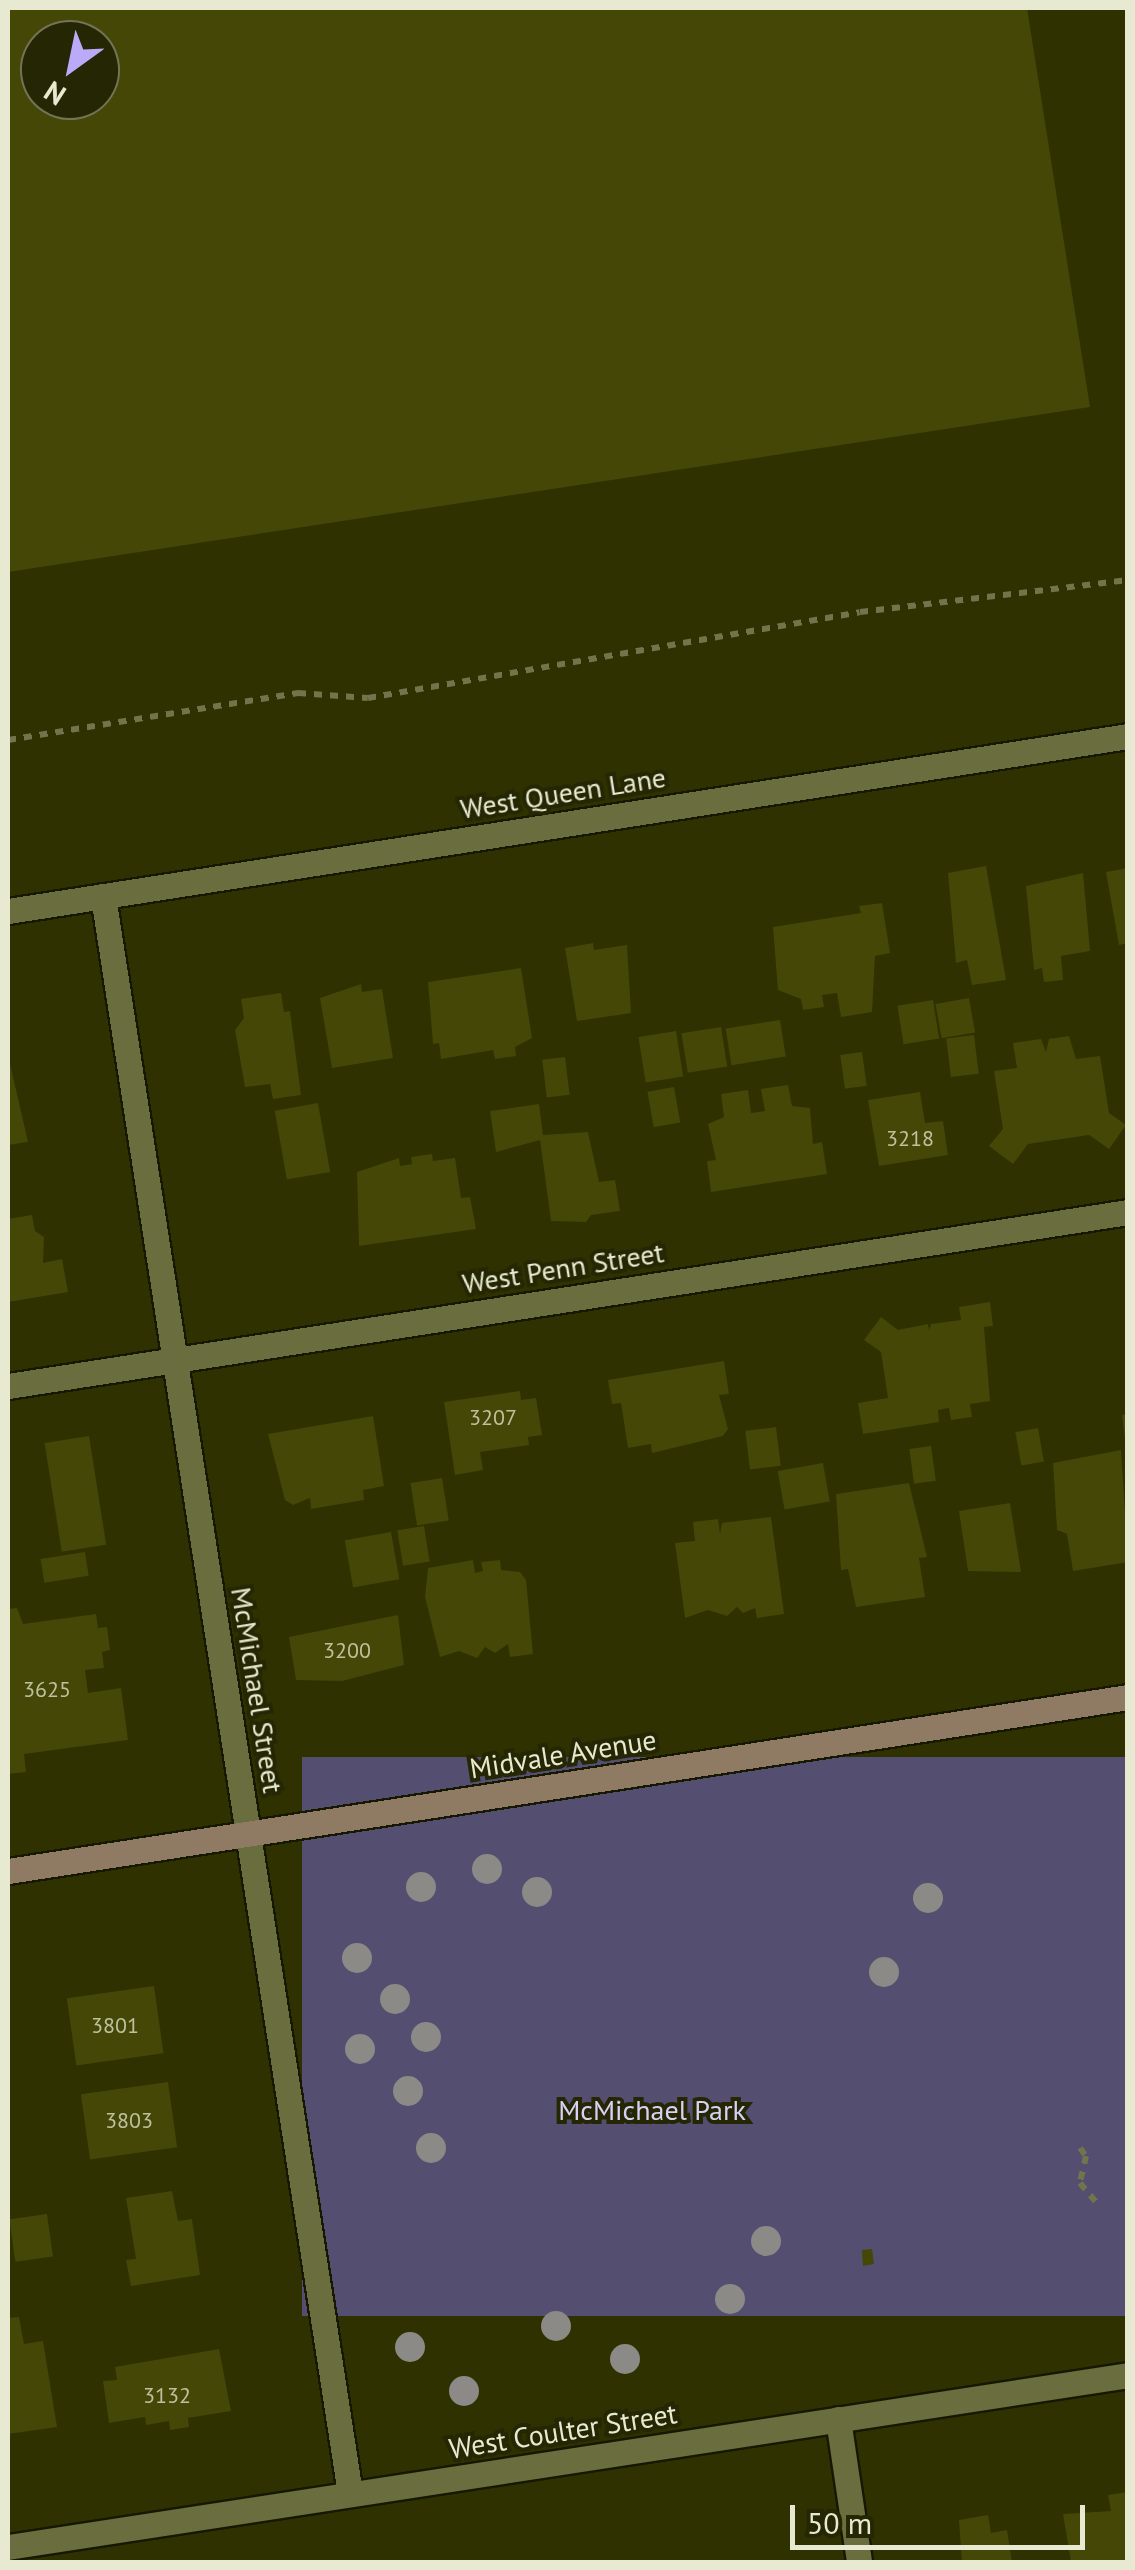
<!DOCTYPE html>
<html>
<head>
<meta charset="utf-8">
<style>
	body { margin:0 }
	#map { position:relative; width:1135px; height:2570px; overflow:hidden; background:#2f3100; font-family:"PT Sans",sans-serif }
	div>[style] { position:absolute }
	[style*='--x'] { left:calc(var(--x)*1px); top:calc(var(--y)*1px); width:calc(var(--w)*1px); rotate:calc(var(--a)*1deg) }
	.green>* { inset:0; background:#544e71; transform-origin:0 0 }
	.building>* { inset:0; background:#454707; transform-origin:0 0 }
	.path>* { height:6px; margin-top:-3px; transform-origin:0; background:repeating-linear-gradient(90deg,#72744c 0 8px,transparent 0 16px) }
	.roads { filter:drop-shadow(2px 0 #161802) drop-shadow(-2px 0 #161802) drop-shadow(0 2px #161802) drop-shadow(0 -2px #161802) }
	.street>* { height:25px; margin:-12.5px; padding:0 12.5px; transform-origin:12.5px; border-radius:12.5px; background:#6a6d3e }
	.secondary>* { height:25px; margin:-12.5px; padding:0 12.5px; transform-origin:12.5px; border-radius:12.5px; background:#8f7b64 }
	.trees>* { width:30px; height:30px; margin:-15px; border-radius:50%; background:#8b8a86 }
	span { translate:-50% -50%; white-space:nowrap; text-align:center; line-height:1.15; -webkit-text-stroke:8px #252603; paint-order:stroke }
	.number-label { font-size:22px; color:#bec19e }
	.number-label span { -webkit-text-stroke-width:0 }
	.street-label { font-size:28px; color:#e7ead0 }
	.park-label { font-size:28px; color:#d7d2f3 }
	.frame { position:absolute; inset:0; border:10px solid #e7ead0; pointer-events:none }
	.north { position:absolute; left:20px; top:20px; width:100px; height:100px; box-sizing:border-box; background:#252603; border:2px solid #737455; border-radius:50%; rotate:213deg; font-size:28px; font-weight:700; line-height:40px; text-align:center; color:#e7ead0 }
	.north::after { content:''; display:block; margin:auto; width:35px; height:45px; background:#b9abf7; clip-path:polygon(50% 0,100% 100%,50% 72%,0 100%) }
	.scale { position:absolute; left:790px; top:2505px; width:295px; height:45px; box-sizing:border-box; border:5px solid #e7ead0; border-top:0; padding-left:12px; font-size:30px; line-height:35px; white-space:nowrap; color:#e7ead0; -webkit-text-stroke:8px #252603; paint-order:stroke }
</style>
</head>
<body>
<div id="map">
	<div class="green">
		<i style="left:1127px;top:1757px;width:559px;height:825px;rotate:90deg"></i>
	</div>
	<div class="building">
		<i style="clip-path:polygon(evenodd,8px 8px,1027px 8px,1090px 407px,8px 572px,8px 8px,40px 40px,100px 40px,100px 100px,40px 100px,40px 40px)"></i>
		<i style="clip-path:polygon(986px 866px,1006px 980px,972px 985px,967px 960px,956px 963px,948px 873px)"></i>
		<i style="clip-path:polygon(1128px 868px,1128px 943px,1119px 945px,1106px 872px)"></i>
		<i style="clip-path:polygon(1083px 873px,1090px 951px,1061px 956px,1063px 980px,1044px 982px,1042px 968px,1034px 970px,1026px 886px)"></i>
		<i style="clip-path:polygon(882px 903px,890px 953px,875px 956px,872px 1012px,841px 1017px,837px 993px,822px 995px,824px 1007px,803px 1010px,801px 999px,778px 990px,773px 927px,861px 913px,859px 906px)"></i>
		<i style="clip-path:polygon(593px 943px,594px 950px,627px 945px,631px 1013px,577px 1021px,565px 948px)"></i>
		<i style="clip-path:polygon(521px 968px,532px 1038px,515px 1047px,516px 1056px,495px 1059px,493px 1050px,441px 1059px,439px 1043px,433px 1044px,428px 982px)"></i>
		<i style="clip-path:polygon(361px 984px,362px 992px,382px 989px,393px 1058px,332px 1068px,320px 998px)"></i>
		<i style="clip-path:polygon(281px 993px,284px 1012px,290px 1011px,301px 1095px,273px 1099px,270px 1084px,245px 1087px,235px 1030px,244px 1018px,241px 999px)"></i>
		<i style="left:969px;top:998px;width:35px;height:34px;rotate:80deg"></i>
		<i style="left:933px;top:1000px;width:39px;height:36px;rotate:81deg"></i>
		<i style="left:780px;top:1020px;width:37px;height:55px;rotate:81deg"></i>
		<i style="left:721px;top:1027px;width:40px;height:40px;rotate:81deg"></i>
		<i style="left:676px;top:1031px;width:46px;height:38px;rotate:81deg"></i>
		<i style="left:974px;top:1035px;width:39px;height:28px;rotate:83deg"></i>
		<i style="clip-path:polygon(1069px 1036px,1076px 1059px,1100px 1056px,1109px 1113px,1126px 1125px,1109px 1149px,1089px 1135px,1028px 1144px,1013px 1164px,989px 1146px,1003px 1129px,994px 1071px,1017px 1068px,1013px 1043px,1041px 1039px,1046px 1052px,1049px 1039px)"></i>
		<i style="left:862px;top:1052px;width:34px;height:22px;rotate:82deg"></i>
		<i style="clip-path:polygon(8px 1055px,28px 1142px,8px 1145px)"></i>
		<i style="left:565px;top:1057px;width:38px;height:23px;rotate:83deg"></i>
		<i style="clip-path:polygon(788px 1085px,792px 1106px,810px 1108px,813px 1144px,822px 1142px,827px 1174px,711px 1192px,707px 1161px,716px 1160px,708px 1124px,724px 1117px,721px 1094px,748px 1090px,751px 1113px,765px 1111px,761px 1089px)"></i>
		<i style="left:674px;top:1087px;width:36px;height:27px;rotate:80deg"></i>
		<i style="clip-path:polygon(920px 1092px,925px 1123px,943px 1121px,948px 1155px,879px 1166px,868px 1100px)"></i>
		<i style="left:318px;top:1103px;width:70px;height:44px;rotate:80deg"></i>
		<i style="clip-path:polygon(539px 1104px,543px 1135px,588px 1132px,599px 1182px,615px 1180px,620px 1211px,591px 1215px,586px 1222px,551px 1221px,540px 1140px,496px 1152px,490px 1111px)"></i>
		<i style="clip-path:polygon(432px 1154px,433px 1161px,455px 1158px,461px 1198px,470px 1197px,476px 1229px,359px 1246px,357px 1172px,399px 1158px,400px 1166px,412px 1164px,411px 1157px)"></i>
		<i style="clip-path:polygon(32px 1215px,35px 1231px,44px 1237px,43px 1263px,62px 1259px,68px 1292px,8px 1302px,8px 1219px)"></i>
		<i style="clip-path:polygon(990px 1302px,993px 1326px,984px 1327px,990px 1401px,970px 1404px,972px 1417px,951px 1420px,949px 1408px,938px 1410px,939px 1422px,863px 1434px,858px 1403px,888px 1398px,881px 1352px,864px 1340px,881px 1317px,898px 1330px,928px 1324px,929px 1330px,931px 1324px,961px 1320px,959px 1307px)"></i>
		<i style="clip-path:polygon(724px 1361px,729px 1394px,719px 1395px,728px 1429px,723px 1436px,652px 1453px,651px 1444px,628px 1448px,621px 1403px,612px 1404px,608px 1380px)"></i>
		<i style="clip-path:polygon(520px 1391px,521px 1400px,536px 1398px,542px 1435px,528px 1437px,529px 1445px,480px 1452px,483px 1470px,455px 1475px,444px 1402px)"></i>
		<i style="clip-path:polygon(1128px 1414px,1128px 1439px,1125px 1439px,1122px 1415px)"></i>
		<i style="clip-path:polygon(373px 1416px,384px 1486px,363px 1490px,364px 1500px,311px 1509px,310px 1498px,293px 1505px,285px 1500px,268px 1434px)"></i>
		<i style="left:776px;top:1427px;width:39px;height:31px;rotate:83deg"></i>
		<i style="left:1038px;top:1428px;width:34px;height:23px;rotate:80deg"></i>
		<i style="left:89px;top:1436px;width:110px;height:45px;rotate:81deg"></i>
		<i style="left:931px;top:1446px;width:35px;height:22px;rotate:82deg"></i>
		<i style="clip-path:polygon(1121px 1450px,1128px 1562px,1073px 1571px,1067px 1534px,1057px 1530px,1053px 1463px)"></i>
		<i style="left:823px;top:1463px;width:39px;height:46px;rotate:80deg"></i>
		<i style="left:442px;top:1478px;width:43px;height:32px;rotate:81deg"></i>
		<i style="clip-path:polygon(909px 1483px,927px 1557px,919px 1558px,925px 1597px,856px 1607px,848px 1569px,841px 1570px,836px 1494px)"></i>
		<i style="clip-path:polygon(1010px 1503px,1021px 1572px,968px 1571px,959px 1511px)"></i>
		<i style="clip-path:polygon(771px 1517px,784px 1614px,757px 1618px,755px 1608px,743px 1613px,737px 1607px,727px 1616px,708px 1610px,685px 1618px,675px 1543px,695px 1541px,693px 1522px,718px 1519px,720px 1534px,722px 1523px)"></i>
		<i style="left:424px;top:1526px;width:36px;height:27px;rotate:81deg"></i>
		<i style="left:391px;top:1532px;width:48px;height:47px;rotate:80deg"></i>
		<i style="left:85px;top:1552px;width:24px;height:45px;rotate:81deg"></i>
		<i style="clip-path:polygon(473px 1560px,475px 1573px,483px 1571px,481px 1562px,500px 1560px,501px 1570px,520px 1572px,526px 1580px,533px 1654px,510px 1657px,508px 1644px,495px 1653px,485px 1647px,477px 1658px,459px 1651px,440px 1657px,425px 1597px,428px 1568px)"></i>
		<i style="clip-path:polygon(17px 1608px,23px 1624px,96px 1614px,98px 1628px,107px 1627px,110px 1650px,102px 1652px,104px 1668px,85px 1670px,88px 1693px,121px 1688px,128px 1740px,24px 1754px,26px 1772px,8px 1774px,8px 1609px)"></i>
		<i style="clip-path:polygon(398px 1615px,404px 1665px,342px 1681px,296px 1680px,289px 1637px)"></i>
		<i style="left:154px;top:1986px;width:68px;height:88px;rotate:82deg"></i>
		<i style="left:168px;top:2082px;width:66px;height:88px;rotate:82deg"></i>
		<i style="clip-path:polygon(172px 2191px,178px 2221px,192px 2219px,200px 2275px,131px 2286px,126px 2260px,136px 2259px,126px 2198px)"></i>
		<i style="left:47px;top:2214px;width:43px;height:38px;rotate:82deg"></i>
		<i style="clip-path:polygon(872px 2249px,874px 2264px,863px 2266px,862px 2250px)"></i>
		<i style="clip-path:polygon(19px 2317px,24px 2344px,43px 2341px,57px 2427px,8px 2434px,8px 2318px)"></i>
		<i style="clip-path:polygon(219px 2349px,231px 2411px,188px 2418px,189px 2427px,170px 2430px,169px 2421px,146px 2425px,145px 2417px,109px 2423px,103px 2381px,117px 2380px,115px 2367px)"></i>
		<i style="clip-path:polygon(1128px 2492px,1128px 2562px,1071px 2562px,1063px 2514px,1111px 2511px,1108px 2495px)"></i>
		<i style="clip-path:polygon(988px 2515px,991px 2533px,1007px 2530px,1012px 2562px,962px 2562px,959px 2520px)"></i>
	</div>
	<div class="path">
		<i style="--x:8;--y:740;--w:294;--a:-9.2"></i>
		<i style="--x:298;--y:693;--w:70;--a:4.1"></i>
		<i style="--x:368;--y:698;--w:499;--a:-9.9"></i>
		<i style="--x:860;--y:612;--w:270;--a:-6.8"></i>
		<i style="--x:1080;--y:2148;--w:10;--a:53"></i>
		<i style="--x:1086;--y:2156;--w:28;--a:103"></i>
		<i style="--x:1080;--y:2183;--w:26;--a:50"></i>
	</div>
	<div class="roads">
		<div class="street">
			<i style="--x:103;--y:896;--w:1617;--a:81.21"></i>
			<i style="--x:8;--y:911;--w:1134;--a:-8.88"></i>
			<i style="--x:8;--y:1386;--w:1133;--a:-8.83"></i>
			<i style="--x:838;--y:2419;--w:145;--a:81.6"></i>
			<i style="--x:8;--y:2547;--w:1133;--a:-8.73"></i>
		</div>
		<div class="secondary">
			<i style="--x:8;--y:1871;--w:1133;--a:-8.83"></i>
		</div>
	</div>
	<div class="trees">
		<i style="left:487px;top:1869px"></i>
		<i style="left:421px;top:1887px"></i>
		<i style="left:537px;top:1892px"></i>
		<i style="left:928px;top:1898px"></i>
		<i style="left:357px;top:1958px"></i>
		<i style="left:884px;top:1972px"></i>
		<i style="left:395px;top:1999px"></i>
		<i style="left:426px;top:2037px"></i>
		<i style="left:360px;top:2049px"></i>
		<i style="left:408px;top:2091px"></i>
		<i style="left:431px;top:2148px"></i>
		<i style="left:766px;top:2241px"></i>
		<i style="left:730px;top:2299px"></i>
		<i style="left:556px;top:2326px"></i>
		<i style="left:410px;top:2347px"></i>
		<i style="left:625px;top:2359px"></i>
		<i style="left:464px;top:2391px"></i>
	</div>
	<div class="number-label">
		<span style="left:910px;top:1139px">3218</span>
		<span style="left:493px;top:1418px">3207</span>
		<span style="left:347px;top:1651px">3200</span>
		<span style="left:47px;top:1690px">3625</span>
		<span style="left:115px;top:2026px">3801</span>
		<span style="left:129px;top:2121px">3803</span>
		<span style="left:167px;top:2396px">3132</span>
	</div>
	<div class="street-label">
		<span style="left:563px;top:793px;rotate:-9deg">West Queen Lane</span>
		<span style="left:563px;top:1268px;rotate:-9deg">West Penn Street</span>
		<span style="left:257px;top:1690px;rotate:81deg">McMichael Street</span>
		<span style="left:563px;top:1754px;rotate:-9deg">Midvale Avenue</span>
		<span style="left:563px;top:2431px;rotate:-9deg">West Coulter Street</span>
	</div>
	<div class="park-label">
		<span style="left:652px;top:2110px">McMichael Park</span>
	</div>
	<div class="frame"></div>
	<div class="north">N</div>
	<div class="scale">50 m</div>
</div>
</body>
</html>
